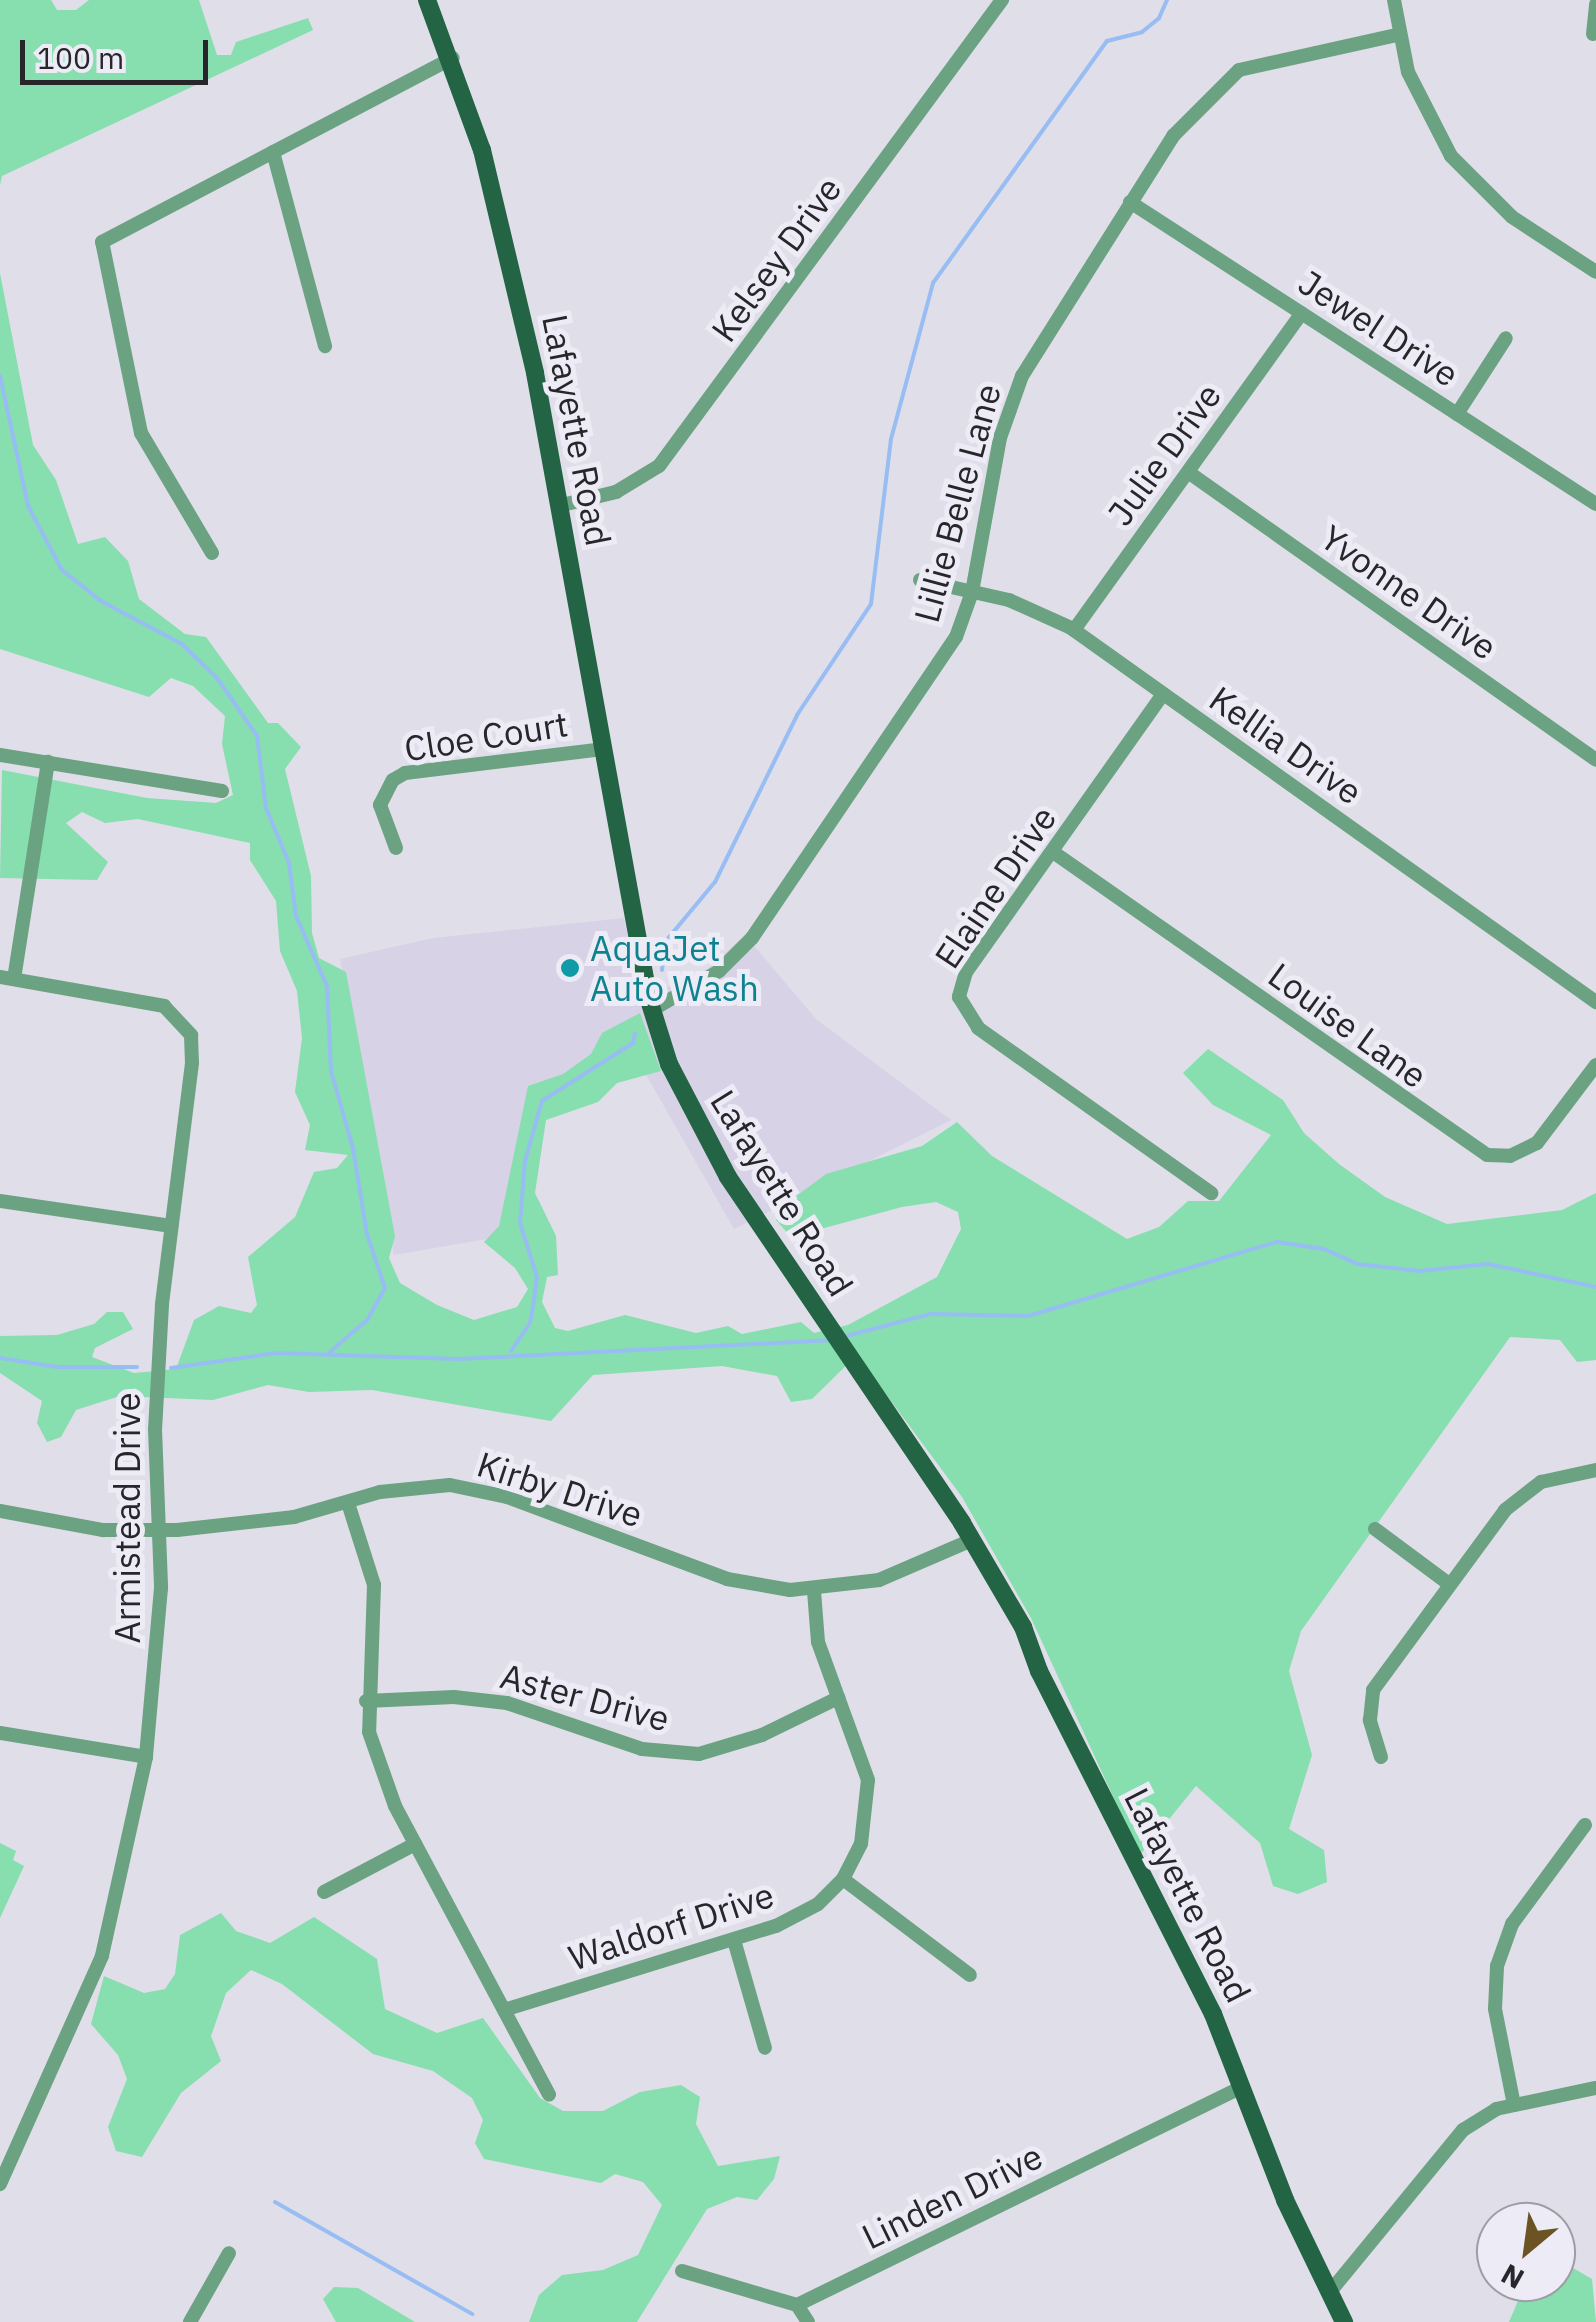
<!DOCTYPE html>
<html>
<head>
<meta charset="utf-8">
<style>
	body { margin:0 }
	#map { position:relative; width:1596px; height:2322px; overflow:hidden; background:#e0dee9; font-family:"IBM Plex Sans",sans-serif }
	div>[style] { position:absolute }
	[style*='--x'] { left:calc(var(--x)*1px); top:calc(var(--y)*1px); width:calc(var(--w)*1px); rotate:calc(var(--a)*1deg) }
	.commercial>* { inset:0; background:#d8d2e7 }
	.green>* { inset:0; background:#87deaf }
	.stream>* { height:4px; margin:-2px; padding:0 2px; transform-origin:2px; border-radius:2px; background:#97bdf3 }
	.minor>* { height:14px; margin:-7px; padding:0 7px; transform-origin:7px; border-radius:7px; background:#6ba282 }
	.major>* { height:18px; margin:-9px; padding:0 9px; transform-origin:9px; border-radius:9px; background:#226443 }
	.dots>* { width:28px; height:28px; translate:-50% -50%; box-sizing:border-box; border:5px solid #edebf6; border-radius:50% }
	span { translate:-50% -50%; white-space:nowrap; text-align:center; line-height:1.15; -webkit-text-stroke:10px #edebf6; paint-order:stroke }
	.street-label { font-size:35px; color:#27262a }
	.culture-label { font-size:35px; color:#0d838f }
	.left { translate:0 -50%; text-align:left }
	.north { position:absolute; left:1476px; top:2202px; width:100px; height:100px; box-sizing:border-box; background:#edebf6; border:2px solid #9e9ca4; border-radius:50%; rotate:209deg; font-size:28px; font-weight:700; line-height:40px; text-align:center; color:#27262a }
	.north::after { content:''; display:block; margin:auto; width:35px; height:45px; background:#6c5324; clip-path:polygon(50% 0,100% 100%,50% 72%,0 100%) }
	.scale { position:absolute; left:20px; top:40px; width:188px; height:45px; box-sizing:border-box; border:5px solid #27262a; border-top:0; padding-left:12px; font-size:30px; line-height:35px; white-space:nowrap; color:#27262a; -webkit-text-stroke:8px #edebf6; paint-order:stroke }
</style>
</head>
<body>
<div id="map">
	<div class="commercial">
		<i style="clip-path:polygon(624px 918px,638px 991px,678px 985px,706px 970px,745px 935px,816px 1019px,951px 1120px,734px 1229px,632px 1050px,535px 1113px,534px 1231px,394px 1255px,340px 959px,433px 938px)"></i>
	</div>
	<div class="green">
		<i style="clip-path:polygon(0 0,51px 0,57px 10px,76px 10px,89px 0,199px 0,217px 55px,231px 55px,236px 42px,308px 18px,313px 30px,2px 176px,0 185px)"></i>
		<i style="clip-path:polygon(0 273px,33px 445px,56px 480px,78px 544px,105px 537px,128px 561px,139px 599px,185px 634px,206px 637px,268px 723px,278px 723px,301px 747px,285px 769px,311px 876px,312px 933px,319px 958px,346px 972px,395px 1236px,389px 1258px,400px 1283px,437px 1305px,474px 1320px,517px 1307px,528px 1289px,515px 1268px,484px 1242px,499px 1226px,528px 1086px,563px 1074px,591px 1054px,602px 1033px,640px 1013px,661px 1071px,617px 1083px,598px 1102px,546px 1120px,535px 1193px,556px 1236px,558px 1275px,547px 1277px,542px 1302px,555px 1328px,568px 1331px,625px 1315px,696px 1333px,728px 1326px,742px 1334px,801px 1322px,814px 1333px,848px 1325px,937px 1277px,961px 1229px,958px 1212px,936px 1202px,902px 1207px,791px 1237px,776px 1220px,783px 1206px,826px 1174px,922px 1146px,957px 1122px,992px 1156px,1127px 1239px,1159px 1227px,1188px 1201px,1219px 1201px,1271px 1135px,1213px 1105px,1183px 1073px,1208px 1049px,1283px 1100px,1304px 1133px,1339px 1164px,1385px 1197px,1447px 1224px,1562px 1210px,1596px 1193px,1596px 1360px,1577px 1362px,1560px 1340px,1510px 1337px,1301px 1631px,1289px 1671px,1312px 1755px,1289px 1829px,1324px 1850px,1327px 1882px,1298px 1894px,1273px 1886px,1260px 1843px,1196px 1786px,1140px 1855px,1031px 1618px,962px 1497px,857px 1355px,812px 1399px,791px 1402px,777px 1376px,722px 1366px,593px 1375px,551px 1421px,372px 1390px,309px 1392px,268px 1385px,213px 1400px,120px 1396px,76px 1410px,61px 1437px,47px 1442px,37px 1423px,42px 1401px,0 1373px,0 1336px,57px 1335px,94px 1324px,107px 1312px,123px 1312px,133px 1329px,95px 1348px,92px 1357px,134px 1373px,176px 1369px,194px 1320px,219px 1306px,251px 1313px,257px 1305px,248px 1257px,295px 1217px,314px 1172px,337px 1168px,348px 1155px,305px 1150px,310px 1125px,295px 1092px,302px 1038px,297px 991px,280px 951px,276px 901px,250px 860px,250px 843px,138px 819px,105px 823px,82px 812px,66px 823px,108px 862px,97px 880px,0 878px,2px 770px,147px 798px,216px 803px,233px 795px,222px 744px,225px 716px,193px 686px,171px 678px,149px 697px,0 649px)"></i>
		<i style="clip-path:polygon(0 1843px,16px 1851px,13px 1860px,24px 1866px,0 1918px)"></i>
		<i style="clip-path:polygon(221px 1913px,236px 1931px,270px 1943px,314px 1917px,377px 1959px,385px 2009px,437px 2033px,483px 2018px,540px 2098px,563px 2111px,603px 2111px,640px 2092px,681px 2085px,700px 2097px,696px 2124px,718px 2166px,780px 2156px,774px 2179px,757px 2200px,737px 2197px,707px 2209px,637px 2322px,529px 2322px,539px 2295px,562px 2275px,603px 2270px,638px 2255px,662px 2205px,643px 2182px,615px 2174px,601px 2183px,484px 2159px,475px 2143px,483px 2120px,472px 2098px,433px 2071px,373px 2054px,282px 1984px,251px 1970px,226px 1993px,211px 2036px,221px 2061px,181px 2093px,142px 2157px,116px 2151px,108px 2127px,127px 2079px,118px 2055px,91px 2024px,104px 1976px,144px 1993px,165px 1989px,175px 1974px,180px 1935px)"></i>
		<i style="clip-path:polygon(1556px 2258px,1592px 2279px,1596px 2322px,1509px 2322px,1526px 2282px,1556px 2282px)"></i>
		<i style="clip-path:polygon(334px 2287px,358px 2288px,415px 2322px,336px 2322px,323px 2299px)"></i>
	</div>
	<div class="stream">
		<i style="--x:0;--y:376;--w:133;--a:77.8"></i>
		<i style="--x:28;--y:506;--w:72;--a:62"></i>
		<i style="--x:62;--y:570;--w:50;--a:38.5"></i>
		<i style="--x:101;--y:601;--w:92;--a:28"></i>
		<i style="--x:182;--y:644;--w:49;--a:44.2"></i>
		<i style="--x:217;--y:678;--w:70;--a:55.4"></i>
		<i style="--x:257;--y:736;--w:73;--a:82.9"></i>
		<i style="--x:266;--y:808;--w:60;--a:67.3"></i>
		<i style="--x:289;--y:863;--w:53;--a:82.5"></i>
		<i style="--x:296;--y:916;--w:77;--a:66.1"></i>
		<i style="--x:327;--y:986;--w:85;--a:87.3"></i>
		<i style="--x:331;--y:1071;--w:80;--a:74.1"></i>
		<i style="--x:353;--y:1148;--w:87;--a:80.8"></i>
		<i style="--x:367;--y:1234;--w:57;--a:71.6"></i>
		<i style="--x:385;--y:1288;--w:37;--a:119"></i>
		<i style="--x:367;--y:1320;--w:49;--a:139.1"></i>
		<i style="--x:662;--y:970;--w:28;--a:-84"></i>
		<i style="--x:665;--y:942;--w:78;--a:-50.2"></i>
		<i style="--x:715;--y:882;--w:186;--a:-63.8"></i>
		<i style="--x:797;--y:715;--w:133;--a:-56.3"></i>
		<i style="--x:871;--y:604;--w:166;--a:-83.1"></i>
		<i style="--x:891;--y:439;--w:162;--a:-74.9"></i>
		<i style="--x:933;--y:283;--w:298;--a:-54.3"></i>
		<i style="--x:1107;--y:41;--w:36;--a:-14"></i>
		<i style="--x:1142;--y:32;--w:22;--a:-39"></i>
		<i style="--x:1159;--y:18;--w:20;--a:-66"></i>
		<i style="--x:842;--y:1337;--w:91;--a:-14.6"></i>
		<i style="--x:930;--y:1314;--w:98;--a:1.2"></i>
		<i style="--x:1028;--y:1316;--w:260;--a:-16.6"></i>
		<i style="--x:1277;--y:1242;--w:48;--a:8.5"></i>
		<i style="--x:1324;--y:1249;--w:36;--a:24"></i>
		<i style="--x:1357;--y:1264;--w:63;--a:6.3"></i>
		<i style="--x:1420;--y:1271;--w:68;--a:-5.9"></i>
		<i style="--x:1488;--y:1264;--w:110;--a:12"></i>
		<i style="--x:511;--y:1351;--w:34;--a:-56"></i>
		<i style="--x:530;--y:1323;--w:23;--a:-80"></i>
		<i style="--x:534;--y:1300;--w:23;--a:-83"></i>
		<i style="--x:537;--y:1277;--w:57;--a:-107.5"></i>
		<i style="--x:520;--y:1223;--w:62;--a:-85.4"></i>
		<i style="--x:525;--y:1161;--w:62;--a:-74.2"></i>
		<i style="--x:542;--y:1101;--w:108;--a:-32.5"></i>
		<i style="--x:633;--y:1043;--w:10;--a:-79"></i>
		<i style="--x:0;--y:1358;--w:58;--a:9"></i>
		<i style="--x:57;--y:1367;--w:80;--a:0"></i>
		<i style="--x:171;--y:1368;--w:106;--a:-8.1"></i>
		<i style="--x:276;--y:1353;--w:183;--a:1.9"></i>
		<i style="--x:459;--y:1359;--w:374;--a:-2.9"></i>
		<i style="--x:275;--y:2202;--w:227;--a:29.6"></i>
	</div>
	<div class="minor">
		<i style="--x:1394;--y:0;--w:73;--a:79"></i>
		<i style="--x:1408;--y:72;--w:94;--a:62.9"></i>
		<i style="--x:1451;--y:156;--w:86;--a:45"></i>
		<i style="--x:1512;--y:217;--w:100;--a:33.2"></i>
		<i style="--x:1593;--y:34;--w:30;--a:-84"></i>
		<i style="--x:273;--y:152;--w:201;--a:75"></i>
		<i style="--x:1130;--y:202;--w:555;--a:32.95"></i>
		<i style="--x:1457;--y:414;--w:90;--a:-57.2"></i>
		<i style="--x:1188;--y:472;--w:499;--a:35.2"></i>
		<i style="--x:562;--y:505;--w:56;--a:-13.5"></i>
		<i style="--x:616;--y:492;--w:50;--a:-31.2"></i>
		<i style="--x:659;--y:466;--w:579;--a:-53.65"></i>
		<i style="--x:212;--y:553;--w:139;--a:-120.6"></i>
		<i style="--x:141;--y:433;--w:195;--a:-101.5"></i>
		<i style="--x:102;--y:242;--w:396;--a:-27.7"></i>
		<i style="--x:920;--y:580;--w:91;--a:12.7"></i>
		<i style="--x:1009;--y:600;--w:68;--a:24.3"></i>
		<i style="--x:1071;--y:628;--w:645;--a:35.47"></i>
		<i style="--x:1074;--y:630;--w:390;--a:-54.3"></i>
		<i style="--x:1163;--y:694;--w:341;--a:125.3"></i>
		<i style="--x:966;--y:972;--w:26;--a:106"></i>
		<i style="--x:959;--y:997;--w:36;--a:58"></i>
		<i style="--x:978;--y:1028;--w:286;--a:35.3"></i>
		<i style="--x:0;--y:755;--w:225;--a:9.2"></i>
		<i style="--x:396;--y:848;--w:46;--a:-110.4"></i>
		<i style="--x:380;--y:805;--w:28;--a:-63"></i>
		<i style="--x:393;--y:780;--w:14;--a:-30"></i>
		<i style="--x:405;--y:773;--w:199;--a:-6.9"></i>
		<i style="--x:1053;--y:852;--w:529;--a:34.92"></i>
		<i style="--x:1487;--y:1155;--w:23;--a:2"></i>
		<i style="--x:1510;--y:1156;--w:30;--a:-26"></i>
		<i style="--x:1537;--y:1143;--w:98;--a:-52.9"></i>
		<i style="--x:0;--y:977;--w:167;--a:10"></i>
		<i style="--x:164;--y:1006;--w:40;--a:47"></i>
		<i style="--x:191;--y:1035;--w:28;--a:88"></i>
		<i style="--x:192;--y:1063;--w:244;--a:97.1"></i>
		<i style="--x:162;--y:1305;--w:124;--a:93.2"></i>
		<i style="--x:155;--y:1429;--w:159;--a:87.8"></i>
		<i style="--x:161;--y:1588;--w:170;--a:95.1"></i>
		<i style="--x:146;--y:1757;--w:204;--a:102.5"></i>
		<i style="--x:102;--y:1956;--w:250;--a:114.1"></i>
		<i style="--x:14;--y:979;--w:220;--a:-81.1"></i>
		<i style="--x:652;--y:1010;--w:78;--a:-30.2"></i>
		<i style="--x:719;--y:971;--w:47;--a:-45"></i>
		<i style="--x:752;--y:938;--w:364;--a:-55.9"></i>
		<i style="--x:956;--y:637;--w:48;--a:-70.4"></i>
		<i style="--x:972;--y:592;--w:157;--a:-79.7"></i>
		<i style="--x:1000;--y:438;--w:66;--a:-70.5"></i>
		<i style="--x:1022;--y:376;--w:284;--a:-57.8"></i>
		<i style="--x:1173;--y:136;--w:93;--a:-45"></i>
		<i style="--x:1239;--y:70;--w:162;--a:-12.5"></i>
		<i style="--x:0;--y:1201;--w:173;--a:8.3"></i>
		<i style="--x:348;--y:1503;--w:86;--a:72.4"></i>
		<i style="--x:374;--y:1585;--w:147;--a:91.9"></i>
		<i style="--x:369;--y:1732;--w:78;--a:70.6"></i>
		<i style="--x:395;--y:1806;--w:327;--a:61.9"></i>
		<i style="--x:0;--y:1511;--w:105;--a:10.5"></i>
		<i style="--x:103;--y:1530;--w:74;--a:0"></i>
		<i style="--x:177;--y:1530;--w:118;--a:-6.3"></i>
		<i style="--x:294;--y:1517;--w:90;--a:-16.2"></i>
		<i style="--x:380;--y:1492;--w:70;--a:-5.7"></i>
		<i style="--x:450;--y:1485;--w:58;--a:11.9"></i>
		<i style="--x:507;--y:1497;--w:235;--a:20.4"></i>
		<i style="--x:727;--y:1579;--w:64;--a:9.9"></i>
		<i style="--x:790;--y:1590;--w:90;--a:-6.4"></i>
		<i style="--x:879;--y:1580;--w:101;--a:-23.3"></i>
		<i style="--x:1375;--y:1529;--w:92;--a:36.6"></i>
		<i style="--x:366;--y:1701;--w:88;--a:-2.6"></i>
		<i style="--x:454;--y:1697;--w:53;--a:6.5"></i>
		<i style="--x:507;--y:1703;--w:143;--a:18.8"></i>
		<i style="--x:642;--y:1749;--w:57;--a:5"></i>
		<i style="--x:699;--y:1754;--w:66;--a:-16.8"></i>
		<i style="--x:762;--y:1735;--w:85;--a:-26"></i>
		<i style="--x:0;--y:1733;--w:148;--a:9.3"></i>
		<i style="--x:1381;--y:1757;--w:39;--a:-107"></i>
		<i style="--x:1370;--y:1720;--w:30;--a:-84"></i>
		<i style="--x:1373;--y:1690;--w:223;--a:-53.7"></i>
		<i style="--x:1505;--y:1510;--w:46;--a:-37.9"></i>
		<i style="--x:1541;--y:1482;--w:56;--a:-12.3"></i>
		<i style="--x:843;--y:1879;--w:159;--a:37.1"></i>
		<i style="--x:324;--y:1892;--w:103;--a:-27.8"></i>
		<i style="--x:734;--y:1940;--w:112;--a:74"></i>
		<i style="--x:504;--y:2010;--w:285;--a:-17.2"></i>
		<i style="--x:776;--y:1926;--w:47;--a:-27.6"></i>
		<i style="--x:818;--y:1904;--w:35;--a:-45"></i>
		<i style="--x:843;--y:1879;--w:39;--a:-63"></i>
		<i style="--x:861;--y:1844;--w:64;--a:-83.8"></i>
		<i style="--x:868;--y:1780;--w:147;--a:-109.9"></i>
		<i style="--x:818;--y:1642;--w:51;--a:-94.5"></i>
		<i style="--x:1514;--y:2105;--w:98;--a:-101.2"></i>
		<i style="--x:1495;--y:2009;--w:43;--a:-87.3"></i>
		<i style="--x:1497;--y:1966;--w:45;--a:-70.3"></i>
		<i style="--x:1512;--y:1924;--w:123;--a:-53.6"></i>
		<i style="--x:682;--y:2271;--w:120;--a:16.5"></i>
		<i style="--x:797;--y:2305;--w:496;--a:-26.1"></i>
		<i style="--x:1329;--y:2293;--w:211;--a:-50.6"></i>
		<i style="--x:1463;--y:2130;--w:39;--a:-32"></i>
		<i style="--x:1496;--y:2109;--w:102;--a:-11.9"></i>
		<i style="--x:797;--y:2305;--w:20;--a:57"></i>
		<i style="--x:190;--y:2322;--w:79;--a:-60.5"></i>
	</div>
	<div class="major">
		<i style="--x:427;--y:0;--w:160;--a:69.9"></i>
		<i style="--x:482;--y:150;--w:229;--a:76.6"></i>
		<i style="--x:535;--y:373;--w:637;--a:79.7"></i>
		<i style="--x:649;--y:1000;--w:67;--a:72.6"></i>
		<i style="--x:669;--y:1064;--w:127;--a:62.4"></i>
		<i style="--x:728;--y:1177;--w:418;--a:55.9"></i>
		<i style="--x:962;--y:1523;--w:121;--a:59.6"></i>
		<i style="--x:1023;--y:1627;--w:47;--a:70"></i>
		<i style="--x:1039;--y:1671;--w:385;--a:63.1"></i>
		<i style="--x:1213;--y:2014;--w:199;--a:68.8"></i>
		<i style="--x:1285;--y:2200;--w:136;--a:64.2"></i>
	</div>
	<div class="dots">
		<i style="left:570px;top:968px;background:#0f9aa8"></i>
	</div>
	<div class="street-label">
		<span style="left:776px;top:259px;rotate:-54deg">Kelsey Drive</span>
		<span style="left:1379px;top:328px;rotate:33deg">Jewel Drive</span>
		<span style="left:577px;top:430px;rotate:79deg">Lafayette Road</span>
		<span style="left:1164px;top:454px;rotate:-54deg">Julie Drive</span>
		<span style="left:957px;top:503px;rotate:-75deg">Lillie Belle Lane</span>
		<span style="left:1409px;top:592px;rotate:35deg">Yvonne Drive</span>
		<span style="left:486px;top:736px;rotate:-9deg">Cloe Court</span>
		<span style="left:1286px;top:745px;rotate:35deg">Kellia Drive</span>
		<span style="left:995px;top:887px;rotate:-56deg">Elaine Drive</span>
		<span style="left:1348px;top:1025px;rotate:36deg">Louise Lane</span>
		<span style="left:782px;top:1193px;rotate:58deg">Lafayette Road</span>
		<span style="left:560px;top:1489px;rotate:18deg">Kirby Drive</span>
		<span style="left:127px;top:1518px;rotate:-90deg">Armistead Drive</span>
		<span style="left:585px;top:1697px;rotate:15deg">Aster Drive</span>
		<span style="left:1188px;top:1895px;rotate:63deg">Lafayette Road</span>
		<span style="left:671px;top:1926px;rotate:-18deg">Waldorf Drive</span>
		<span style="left:952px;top:2196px;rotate:-26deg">Linden Drive</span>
	</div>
	<div class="culture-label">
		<span class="left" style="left:590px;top:968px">AquaJet<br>Auto Wash</span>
	</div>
	<div class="north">N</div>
	<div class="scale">100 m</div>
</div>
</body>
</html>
